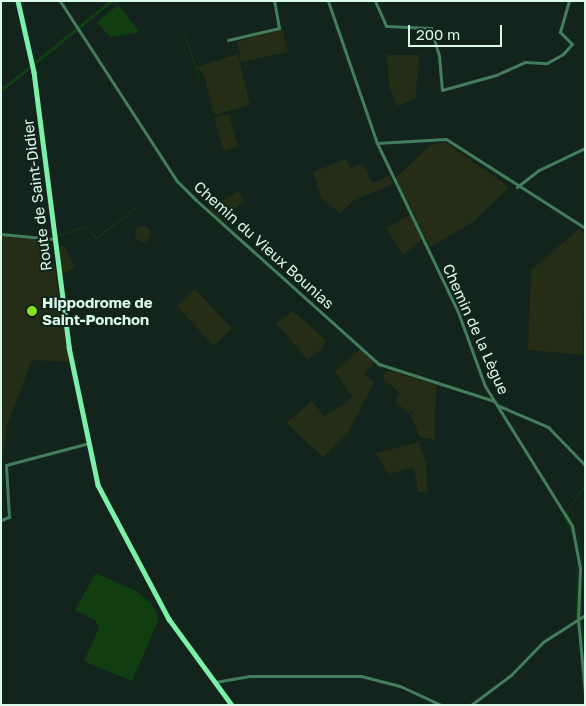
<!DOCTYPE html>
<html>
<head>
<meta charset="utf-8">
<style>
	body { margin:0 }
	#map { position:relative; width:586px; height:706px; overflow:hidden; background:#12241c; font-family:"Golos Text",sans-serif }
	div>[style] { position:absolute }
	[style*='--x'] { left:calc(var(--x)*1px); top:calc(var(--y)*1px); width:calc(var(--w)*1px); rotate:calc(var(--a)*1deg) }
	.green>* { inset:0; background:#252d16; transform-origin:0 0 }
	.round { border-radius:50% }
	.water>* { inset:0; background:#113e11 }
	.stream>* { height:1px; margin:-0.5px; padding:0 0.5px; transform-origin:0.5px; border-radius:0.5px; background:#113e11 }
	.canal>* { height:3px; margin:-1.5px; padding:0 1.5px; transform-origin:1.5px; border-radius:1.5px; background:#113e11 }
	.street>* { height:3px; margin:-1.5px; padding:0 1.5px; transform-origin:1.5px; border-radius:1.5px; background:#437d5b }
	.secondary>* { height:4.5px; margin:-2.25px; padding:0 2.25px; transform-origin:2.25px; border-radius:2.25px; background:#7defaa }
	.dots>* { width:14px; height:14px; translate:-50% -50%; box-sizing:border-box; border:2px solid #12241c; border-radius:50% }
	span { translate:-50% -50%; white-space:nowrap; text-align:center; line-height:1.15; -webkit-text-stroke:4px #12241c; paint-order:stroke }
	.street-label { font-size:15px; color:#dafaea }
	.poi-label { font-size:15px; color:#dafaea; font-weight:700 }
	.left { translate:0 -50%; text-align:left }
	.frame { position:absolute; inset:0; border:2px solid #dafaea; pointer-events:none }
	.scale { position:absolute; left:408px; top:25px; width:94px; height:22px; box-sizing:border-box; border:2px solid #dafaea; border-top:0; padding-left:6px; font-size:15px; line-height:18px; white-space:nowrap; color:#dafaea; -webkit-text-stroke:4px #12241c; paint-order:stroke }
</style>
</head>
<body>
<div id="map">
	<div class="green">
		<i style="clip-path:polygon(282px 27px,288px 52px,241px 62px,237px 42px)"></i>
		<i style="clip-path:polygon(238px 54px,250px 105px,214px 115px,204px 75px,196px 67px)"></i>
		<i style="clip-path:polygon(387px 55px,420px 55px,415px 99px,397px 106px,389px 86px)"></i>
		<i style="left:229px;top:114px;width:34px;height:15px;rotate:75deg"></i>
		<i style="clip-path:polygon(445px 142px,509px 187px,473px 222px,430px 247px,396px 178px,430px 145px)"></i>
		<i style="clip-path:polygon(346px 159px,351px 168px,363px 164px,372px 183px,389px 176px,393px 184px,353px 201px,340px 213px,322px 199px,313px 172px)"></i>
		<i style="clip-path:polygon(238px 191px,245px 201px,221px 220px,209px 209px)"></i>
		<i style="clip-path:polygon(410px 215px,422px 239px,403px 255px,386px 229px)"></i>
		<i class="round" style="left:135px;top:226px;width:16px;height:16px"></i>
		<i style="clip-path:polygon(579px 229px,585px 233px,583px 355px,528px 350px,531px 270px)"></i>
		<i style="clip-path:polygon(1px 235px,37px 237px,43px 255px,54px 262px,69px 362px,32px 360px,7px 426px,2px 461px)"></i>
		<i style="clip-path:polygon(64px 246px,75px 268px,61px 275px,58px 248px)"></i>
		<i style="left:195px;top:289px;width:54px;height:25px;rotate:47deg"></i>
		<i style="clip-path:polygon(293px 311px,326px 340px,322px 349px,308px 360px,276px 323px)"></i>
		<i style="clip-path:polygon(360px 349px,374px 362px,364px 374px,374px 382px,348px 433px,323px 457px,286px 423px,312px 401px,324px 416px,346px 403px,352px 397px,335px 371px)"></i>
		<i style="clip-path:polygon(389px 371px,436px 385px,435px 440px,420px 437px,410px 414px,418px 408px,408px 413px,395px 401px,400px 394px,382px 377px)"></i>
		<i style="clip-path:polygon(419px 442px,426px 461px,428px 493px,418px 492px,414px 467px,389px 474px,375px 453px)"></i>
	</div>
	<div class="water">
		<i style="clip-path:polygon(118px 5px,139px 31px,139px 32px,110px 37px,97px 22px)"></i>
		<i style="clip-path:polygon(96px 573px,136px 591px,152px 604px,159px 619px,132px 681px,84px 661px,99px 628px,95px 620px,75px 610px)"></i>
	</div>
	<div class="stream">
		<i style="--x:114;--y:1;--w:5;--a:53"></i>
		<i style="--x:185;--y:35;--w:43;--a:72.4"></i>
		<i style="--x:56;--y:236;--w:31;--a:-19"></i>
		<i style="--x:85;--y:226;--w:16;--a:47"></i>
		<i style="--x:96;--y:238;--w:49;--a:-37.6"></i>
		<i style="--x:563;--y:514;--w:21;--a:65"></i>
		<i style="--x:581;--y:614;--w:58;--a:-90"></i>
		<i style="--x:581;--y:556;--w:20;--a:-99"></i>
		<i style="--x:578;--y:536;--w:28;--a:-116"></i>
		<i style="--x:566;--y:511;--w:32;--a:-54"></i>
		<i style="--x:576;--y:618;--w:59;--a:-89"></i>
		<i style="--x:581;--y:620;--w:23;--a:85"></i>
	</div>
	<div class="canal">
		<i style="--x:1;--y:90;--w:141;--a:-39"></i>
	</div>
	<div class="street">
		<i style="--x:60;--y:1;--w:215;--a:57"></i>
		<i style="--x:177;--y:181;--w:27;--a:45"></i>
		<i style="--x:196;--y:200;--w:246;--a:41.9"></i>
		<i style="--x:379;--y:364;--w:121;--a:17.8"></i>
		<i style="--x:328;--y:1;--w:150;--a:71"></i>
		<i style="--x:377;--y:143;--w:187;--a:64.4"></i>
		<i style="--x:458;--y:312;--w:79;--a:70"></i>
		<i style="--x:485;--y:386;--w:165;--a:58.1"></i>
		<i style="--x:572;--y:526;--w:43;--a:79.2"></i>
		<i style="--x:580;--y:568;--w:51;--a:92.2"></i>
		<i style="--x:578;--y:619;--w:74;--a:84.6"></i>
		<i style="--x:375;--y:1;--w:27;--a:66"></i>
		<i style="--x:386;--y:26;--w:45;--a:2.5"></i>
		<i style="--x:431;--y:28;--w:29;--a:74"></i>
		<i style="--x:439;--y:56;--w:34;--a:85"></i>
		<i style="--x:442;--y:90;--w:56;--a:-15.5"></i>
		<i style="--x:496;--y:75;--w:32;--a:-24"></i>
		<i style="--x:525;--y:62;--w:22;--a:3"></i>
		<i style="--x:547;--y:63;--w:18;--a:-29"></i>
		<i style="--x:563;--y:54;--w:13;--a:-48"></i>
		<i style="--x:572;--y:44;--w:17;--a:-135"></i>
		<i style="--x:560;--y:32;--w:32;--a:-74"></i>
		<i style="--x:228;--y:40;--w:52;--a:-13.2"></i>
		<i style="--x:279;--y:28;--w:27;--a:-100"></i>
		<i style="--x:377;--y:143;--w:69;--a:-3.3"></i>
		<i style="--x:446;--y:139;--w:165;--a:32.6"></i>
		<i style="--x:517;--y:187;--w:28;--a:-38"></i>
		<i style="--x:539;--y:170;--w:51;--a:-25.6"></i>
		<i style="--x:1;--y:234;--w:53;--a:5.4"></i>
		<i style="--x:497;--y:405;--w:56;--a:23.3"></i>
		<i style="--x:548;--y:427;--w:53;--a:45.8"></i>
		<i style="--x:1;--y:520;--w:9;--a:-21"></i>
		<i style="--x:9;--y:517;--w:52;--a:-93.3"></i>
		<i style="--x:6;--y:465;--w:86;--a:-14.8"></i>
		<i style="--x:215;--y:682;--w:35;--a:-10"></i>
		<i style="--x:249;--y:676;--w:112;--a:0"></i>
		<i style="--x:361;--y:676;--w:40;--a:14.4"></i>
		<i style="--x:400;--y:686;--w:45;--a:24.9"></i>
		<i style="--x:471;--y:705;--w:50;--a:-36.9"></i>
		<i style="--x:511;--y:675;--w:46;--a:-45.9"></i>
		<i style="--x:543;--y:642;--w:50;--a:-32.7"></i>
	</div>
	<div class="secondary">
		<i style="--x:18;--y:1;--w:73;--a:77.3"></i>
		<i style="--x:34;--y:72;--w:277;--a:82.7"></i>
		<i style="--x:69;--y:347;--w:141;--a:78.1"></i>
		<i style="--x:98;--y:485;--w:152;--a:62.1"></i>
		<i style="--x:169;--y:619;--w:107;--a:53.8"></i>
	</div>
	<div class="dots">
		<i style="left:32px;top:311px;background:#85e21e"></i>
	</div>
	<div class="street-label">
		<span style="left:37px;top:195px;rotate:-97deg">Route de Saint-Didier</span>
		<span style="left:264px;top:245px;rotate:42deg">Chemin du Vieux Bounias</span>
		<span style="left:476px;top:329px;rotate:66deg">Chemin de la Lègue</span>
	</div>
	<div class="poi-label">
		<span class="left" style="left:42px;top:311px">Hippodrome de<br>Saint-Ponchon</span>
	</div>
	<div class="frame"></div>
	<div class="scale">200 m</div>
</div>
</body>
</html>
